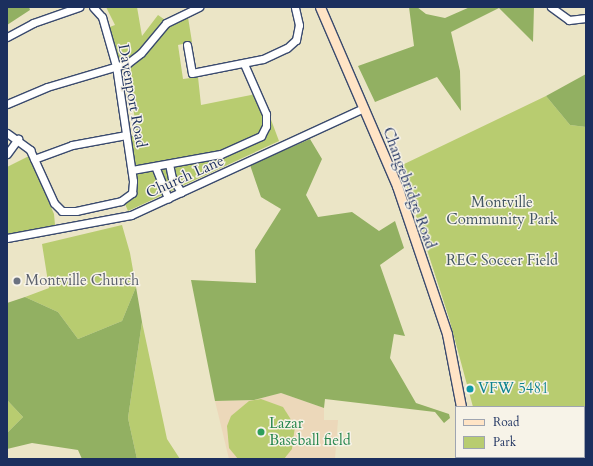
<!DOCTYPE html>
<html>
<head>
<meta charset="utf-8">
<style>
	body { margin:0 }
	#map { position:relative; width:593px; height:466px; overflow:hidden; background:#ebe5c6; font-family:Cardo,serif }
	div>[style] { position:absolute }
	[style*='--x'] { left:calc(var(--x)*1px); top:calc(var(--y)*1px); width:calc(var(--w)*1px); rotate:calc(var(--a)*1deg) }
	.built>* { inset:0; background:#ecd8ba }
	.green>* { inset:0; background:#b8cc70 }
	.forest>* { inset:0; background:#92b062 }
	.roads { filter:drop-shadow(1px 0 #3a4a6e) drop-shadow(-1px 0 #3a4a6e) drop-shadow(0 1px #3a4a6e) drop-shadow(0 -1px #3a4a6e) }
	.street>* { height:7px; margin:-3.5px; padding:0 3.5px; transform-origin:3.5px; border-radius:3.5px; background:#fff }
	.secondary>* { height:9px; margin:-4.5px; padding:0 4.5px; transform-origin:4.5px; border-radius:4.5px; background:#ffe4c6 }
	.dots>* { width:11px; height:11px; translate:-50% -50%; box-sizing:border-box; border:2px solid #f7f3e8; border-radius:50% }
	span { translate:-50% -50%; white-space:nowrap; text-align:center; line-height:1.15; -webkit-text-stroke:3px #f7f3e8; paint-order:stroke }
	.street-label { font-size:15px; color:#1b2f5e }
	.park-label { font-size:15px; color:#425662 }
	.worship-label { font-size:15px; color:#5b616d }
	.left { translate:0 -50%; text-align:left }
	.culture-label { font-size:15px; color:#0d838f }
	.leisure-label { font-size:15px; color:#27864d }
	.frame { position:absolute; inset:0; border:8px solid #1b2f5e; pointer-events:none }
	.legend { position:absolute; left:455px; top:406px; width:130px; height:52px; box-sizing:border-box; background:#f7f3e8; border:1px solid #9fa5b1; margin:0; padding:5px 7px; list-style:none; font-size:12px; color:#1b2f5e }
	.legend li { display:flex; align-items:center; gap:8px; height:20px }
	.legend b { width:20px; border:1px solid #9fa5b1 }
</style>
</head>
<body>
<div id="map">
	<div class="built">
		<i style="clip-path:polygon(281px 393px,324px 408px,324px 420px,338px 420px,335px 459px,229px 459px,215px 401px,254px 400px)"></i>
	</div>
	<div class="green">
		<i style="clip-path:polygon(106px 7px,137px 7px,142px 36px,158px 15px,168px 22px,187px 11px,192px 42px,178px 45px,183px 79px,198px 77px,201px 105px,261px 93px,279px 141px,128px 211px,125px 204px,137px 195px,128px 137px,137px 135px,127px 62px,115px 64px,107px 28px,115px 25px)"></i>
		<i style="clip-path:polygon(546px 96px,570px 125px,586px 127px,586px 459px,484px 459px,483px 457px,584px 457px,584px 407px,473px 407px,449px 318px,400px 166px)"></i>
		<i style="clip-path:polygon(29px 156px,54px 214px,55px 225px,7px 235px,7px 167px)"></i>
		<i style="clip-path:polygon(122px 225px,130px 253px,136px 287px,122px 321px,78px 339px,58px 312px,25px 297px,49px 288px,42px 244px)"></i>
		<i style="clip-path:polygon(142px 322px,167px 439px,180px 459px,137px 459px,128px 418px)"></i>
		<i style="clip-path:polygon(261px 399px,283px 407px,295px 426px,292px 449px,284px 459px,238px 459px,229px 448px,227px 426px,231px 416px,249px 401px)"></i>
		<i style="clip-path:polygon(7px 400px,23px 417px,7px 433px)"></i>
	</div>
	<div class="forest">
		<i style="clip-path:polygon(7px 7px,29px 7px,30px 10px,7px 25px)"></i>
		<i style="clip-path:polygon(409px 7px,417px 7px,426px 14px,445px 18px,470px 7px,534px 7px,533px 42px,499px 8px,451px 32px,460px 71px,461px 111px,437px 77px,375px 102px,358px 66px,414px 46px)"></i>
		<i style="clip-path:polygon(586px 74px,586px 127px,570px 125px,546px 96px)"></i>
		<i style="clip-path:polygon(310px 139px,322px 159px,306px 195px,318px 217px,352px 212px,379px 231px,395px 221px,404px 248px,380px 265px,405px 336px,394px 334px,390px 358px,416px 403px,449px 414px,450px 418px,444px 423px,435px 412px,325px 399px,324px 408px,281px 393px,254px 400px,215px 401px,191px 280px,256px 283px,255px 250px,281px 209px,261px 197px,250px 165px)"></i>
		<i style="clip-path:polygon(136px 287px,142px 322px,128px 418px,137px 459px,82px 459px,78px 450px,32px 443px,7px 449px,7px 433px,23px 417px,7px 400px,7px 303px,25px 297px,58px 312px,78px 339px,122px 321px)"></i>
	</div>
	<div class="roads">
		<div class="street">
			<i style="--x:551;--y:7;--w:22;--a:36"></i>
			<i style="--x:569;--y:20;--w:17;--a:-7"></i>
			<i style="--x:7;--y:37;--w:30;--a:-28"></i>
			<i style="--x:33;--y:23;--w:49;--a:-19.2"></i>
			<i style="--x:187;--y:45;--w:28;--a:80"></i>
			<i style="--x:192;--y:73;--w:72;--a:-11.2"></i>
			<i style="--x:263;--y:59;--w:26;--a:-25"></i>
			<i style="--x:287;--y:48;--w:12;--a:-42"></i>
			<i style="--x:296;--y:40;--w:15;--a:-79"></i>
			<i style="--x:299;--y:25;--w:18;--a:-103"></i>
			<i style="--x:7;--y:104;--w:43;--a:-23"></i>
			<i style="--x:47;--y:87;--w:84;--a:-16.5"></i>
			<i style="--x:128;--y:63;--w:16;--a:-38"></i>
			<i style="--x:141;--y:53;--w:39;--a:-50"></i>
			<i style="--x:166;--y:23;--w:37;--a:-26"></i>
			<i style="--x:7;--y:133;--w:29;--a:36"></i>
			<i style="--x:30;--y:150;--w:58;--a:65.6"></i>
			<i style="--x:54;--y:203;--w:11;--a:45"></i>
			<i style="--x:62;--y:211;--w:14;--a:0"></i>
			<i style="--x:76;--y:211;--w:46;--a:-12.5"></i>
			<i style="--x:121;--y:201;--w:14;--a:-36"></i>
			<i style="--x:132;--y:193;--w:12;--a:-85"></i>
			<i style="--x:133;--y:181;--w:116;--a:-98.4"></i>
			<i style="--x:116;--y:66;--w:51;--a:-105.9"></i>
			<i style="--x:102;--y:17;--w:13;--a:-132"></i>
			<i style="--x:7;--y:154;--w:19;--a:-54"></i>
			<i style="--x:34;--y:159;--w:40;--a:-20.2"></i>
			<i style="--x:72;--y:145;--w:55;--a:-10.5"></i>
			<i style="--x:169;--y:164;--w:14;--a:78"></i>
			<i style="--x:172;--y:178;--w:17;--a:57"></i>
			<i style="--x:155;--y:166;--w:35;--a:68"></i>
			<i style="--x:132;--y:170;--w:90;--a:-10.2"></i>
			<i style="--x:221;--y:154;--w:44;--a:-24.2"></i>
			<i style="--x:261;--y:136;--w:11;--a:-63"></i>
			<i style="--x:266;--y:126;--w:12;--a:-90"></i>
			<i style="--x:266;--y:114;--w:55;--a:-113.7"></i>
			<i style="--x:7;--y:238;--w:126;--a:-10.5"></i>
			<i style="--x:131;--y:215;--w:256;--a:-24.7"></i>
		</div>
		<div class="secondary">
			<i style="--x:320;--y:7;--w:195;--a:66.7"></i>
			<i style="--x:397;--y:186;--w:156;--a:71.3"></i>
			<i style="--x:447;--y:334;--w:74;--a:79.1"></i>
			<i style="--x:471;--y:457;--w:2;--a:90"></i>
		</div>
	</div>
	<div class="dots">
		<i style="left:17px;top:281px;background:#6b7280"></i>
		<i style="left:470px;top:389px;background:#0f9aa8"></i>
		<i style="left:261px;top:432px;background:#2e9e5b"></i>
	</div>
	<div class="street-label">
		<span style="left:132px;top:96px;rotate:80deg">Davenport Road</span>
		<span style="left:185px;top:177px;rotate:-24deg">Church Lane</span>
		<span style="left:409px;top:188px;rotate:70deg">Changebridge Road</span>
	</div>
	<div class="park-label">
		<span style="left:502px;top:211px">Montville<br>Community Park</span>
		<span style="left:502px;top:261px">REC Soccer Field</span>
	</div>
	<div class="worship-label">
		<span class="left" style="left:25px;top:281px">Montville Church</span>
	</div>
	<div class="culture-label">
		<span class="left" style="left:478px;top:389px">VFW 5481</span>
	</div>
	<div class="leisure-label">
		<span class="left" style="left:269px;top:432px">Lazar<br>Baseball field</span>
	</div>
	<div class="frame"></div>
	<ul class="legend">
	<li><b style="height:5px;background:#ffe4c6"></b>Road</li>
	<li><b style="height:11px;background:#b8cc70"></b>Park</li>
	</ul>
</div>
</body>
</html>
